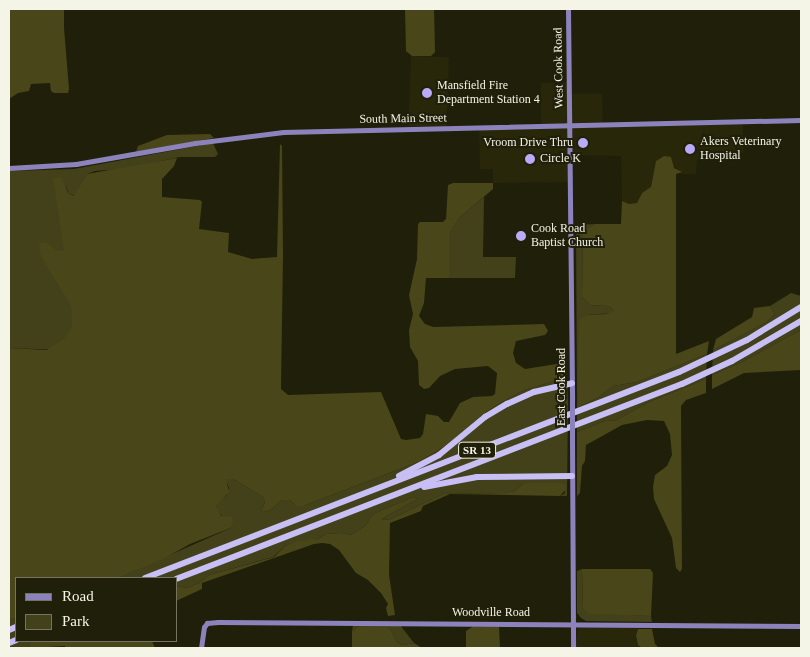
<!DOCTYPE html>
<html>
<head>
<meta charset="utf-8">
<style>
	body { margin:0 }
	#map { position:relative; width:810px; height:657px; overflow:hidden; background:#201f0a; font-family:Georgia,serif }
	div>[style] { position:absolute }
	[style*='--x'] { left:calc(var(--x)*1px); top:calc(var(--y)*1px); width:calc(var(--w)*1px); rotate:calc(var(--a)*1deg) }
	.built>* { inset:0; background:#28270a; transform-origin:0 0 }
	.green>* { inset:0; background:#434119 }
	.forest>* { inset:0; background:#494619 }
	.secondary>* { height:5px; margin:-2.5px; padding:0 2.5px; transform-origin:2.5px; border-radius:2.5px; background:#8d83bc }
	.highway>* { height:6px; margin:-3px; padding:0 3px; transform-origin:3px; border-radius:3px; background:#c8bff5 }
	.secondary-bridge>* { height:5px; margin:-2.5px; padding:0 2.5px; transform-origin:2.5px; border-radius:2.5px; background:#8d83bc }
	.dots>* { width:14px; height:14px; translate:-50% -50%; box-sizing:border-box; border:2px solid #201f0a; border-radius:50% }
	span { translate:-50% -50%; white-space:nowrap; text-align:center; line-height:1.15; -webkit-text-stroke:4px #201f0a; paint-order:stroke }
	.shield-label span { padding:1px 4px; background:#201f0a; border:1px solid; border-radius:4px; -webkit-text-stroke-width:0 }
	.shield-label { font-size:11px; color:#f4f4e7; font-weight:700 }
	.street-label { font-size:12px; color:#f4f4e7 }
	.poi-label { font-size:12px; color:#f4f4e7 }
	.left { translate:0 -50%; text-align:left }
	.right { translate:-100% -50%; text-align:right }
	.frame { position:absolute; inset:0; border:10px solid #f4f4e7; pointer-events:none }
	.legend { position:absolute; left:15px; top:577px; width:162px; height:65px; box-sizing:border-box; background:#201f0a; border:1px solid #757462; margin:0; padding:6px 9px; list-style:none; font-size:15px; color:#f4f4e7 }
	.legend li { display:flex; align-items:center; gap:10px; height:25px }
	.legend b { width:25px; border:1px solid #757462 }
</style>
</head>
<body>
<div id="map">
	<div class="built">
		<i style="left:411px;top:56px;width:38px;height:70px;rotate:2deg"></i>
		<i style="clip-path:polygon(570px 82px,570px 94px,602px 94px,603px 124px,743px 122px,743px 153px,720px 153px,720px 160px,697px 160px,696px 174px,682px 174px,672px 165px,672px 159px,656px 161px,651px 187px,642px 193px,637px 203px,629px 204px,622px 201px,621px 156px,573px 155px,573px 182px,493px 183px,493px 169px,480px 169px,479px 127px,541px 126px,541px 83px)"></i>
		<i style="clip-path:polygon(582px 626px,638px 626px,636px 635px,638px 645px,642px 648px,576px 648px,577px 631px)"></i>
	</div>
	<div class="green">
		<i style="clip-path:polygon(213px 143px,218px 154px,215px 157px,180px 157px,122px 169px,95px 171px,87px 174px,75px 196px,68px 193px,66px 184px,84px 323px,63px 350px,9px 348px,9px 171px,74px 169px)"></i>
		<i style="clip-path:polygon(484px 197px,483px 257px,516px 257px,515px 278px,449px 278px,449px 235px,459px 218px)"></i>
		<i style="clip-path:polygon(595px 224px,583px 231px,582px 297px,590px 305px,609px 306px,614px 311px,613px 313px,587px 315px,577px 399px,576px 225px)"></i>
		<i style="clip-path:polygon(791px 293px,801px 296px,801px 330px,738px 364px,712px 375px,713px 350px,767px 322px,775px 314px,770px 306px)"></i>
		<i style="clip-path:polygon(707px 354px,706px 379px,649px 402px,615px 421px,607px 420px,577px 432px,577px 408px,599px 397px,613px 386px,637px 382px)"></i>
		<i style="clip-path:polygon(563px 363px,566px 363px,568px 402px,567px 496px,560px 496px,565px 493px,562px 483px,524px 483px,515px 491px,504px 493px,443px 494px,389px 520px,381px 519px,416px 500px,417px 498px,413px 497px,373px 514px,365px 526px,351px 535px,341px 533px,326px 534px,317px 540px,291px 544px,285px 546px,273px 557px,209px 575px,199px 583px,187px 588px,176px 586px,176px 578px,118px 578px,233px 527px,218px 512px,216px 506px,220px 499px,226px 496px,229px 488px,225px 479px,233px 479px,263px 497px,265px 502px,261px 511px,263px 512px,270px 510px,282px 500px,290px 500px,296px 506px,303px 506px,418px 462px,447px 445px,486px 412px,500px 403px,524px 390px,565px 378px)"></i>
		<i style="clip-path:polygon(582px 569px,583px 608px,589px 613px,651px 616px,652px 622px,586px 621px,581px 618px,577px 613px,577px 571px)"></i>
		<i style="clip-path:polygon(16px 618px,16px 641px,34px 641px,29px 643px,30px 648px,9px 648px,9px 620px)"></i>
		<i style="clip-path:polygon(353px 625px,400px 625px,414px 643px,403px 645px,397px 642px,390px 629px,359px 626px,352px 631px)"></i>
	</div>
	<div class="forest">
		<i style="clip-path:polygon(9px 9px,64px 9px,64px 28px,69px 89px,68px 93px,54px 93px,51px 91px,50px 83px,31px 84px,29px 91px,18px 93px,9px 99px)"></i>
		<i style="clip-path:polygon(405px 9px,434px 9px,435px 52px,431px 56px,412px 56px,406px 51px)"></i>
		<i style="clip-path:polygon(210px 134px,214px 138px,136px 152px,138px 146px,167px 135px)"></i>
		<i style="clip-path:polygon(280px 144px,282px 146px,283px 256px,281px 389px,288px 395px,381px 392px,401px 439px,406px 440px,420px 438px,423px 434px,426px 414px,438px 416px,444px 422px,449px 422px,460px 403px,473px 397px,492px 396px,495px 394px,497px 373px,488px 366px,455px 369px,440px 376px,429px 388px,424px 389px,419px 385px,418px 361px,410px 347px,409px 330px,413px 314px,409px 295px,417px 259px,418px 224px,420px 222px,443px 222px,446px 219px,448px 185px,453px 183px,493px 183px,493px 189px,459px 218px,449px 235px,449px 278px,426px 278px,424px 303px,419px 316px,425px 324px,433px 327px,544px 324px,548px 331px,545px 335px,516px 341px,513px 353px,516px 363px,525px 369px,563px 363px,566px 375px,565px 378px,524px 390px,500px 403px,486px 412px,447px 445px,418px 462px,303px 506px,296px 506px,290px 500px,282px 500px,270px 510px,263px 512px,261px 511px,265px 502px,263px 497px,233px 479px,226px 479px,229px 492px,216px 506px,221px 516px,232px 517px,233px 527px,190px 544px,163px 559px,118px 578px,16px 578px,16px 618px,9px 620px,9px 348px,47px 350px,64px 339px,72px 327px,71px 306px,41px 256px,39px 244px,46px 242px,58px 251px,64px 250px,53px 178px,61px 177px,68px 193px,74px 196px,87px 174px,177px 158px,174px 166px,162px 179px,162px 197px,200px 200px,202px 202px,199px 229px,229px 233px,228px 252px,252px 259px,277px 257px)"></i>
		<i style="clip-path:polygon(664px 156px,671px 157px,674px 168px,682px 172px,676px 174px,676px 354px,709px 341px,707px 354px,637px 382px,613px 386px,599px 397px,577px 408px,579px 320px,587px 315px,606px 314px,614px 311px,609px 306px,590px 305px,582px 297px,583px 231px,595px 224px,621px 224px,622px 201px,629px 204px,637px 203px,642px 193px,651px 187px,656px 161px)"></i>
		<i style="clip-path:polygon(770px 306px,775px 314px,767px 322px,713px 350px,716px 339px,752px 317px,754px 308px)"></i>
		<i style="clip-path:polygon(801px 330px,801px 370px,744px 373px,712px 389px,712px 375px,738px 364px)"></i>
		<i style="clip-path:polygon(706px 379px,706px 393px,686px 400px,681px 406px,682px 569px,680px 572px,676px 568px,672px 538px,654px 499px,653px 487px,655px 475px,667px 466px,672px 455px,670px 434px,664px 421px,647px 420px,622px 425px,586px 445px,585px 461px,582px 466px,580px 493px,577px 496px,577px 432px,607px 420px,615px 421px,649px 402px)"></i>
		<i style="clip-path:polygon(524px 483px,562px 483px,566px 485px,566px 489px,560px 496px,450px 494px,423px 506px,421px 511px,390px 523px,389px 575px,395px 615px,388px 616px,386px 608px,388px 604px,381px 593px,368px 580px,356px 573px,339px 550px,330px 544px,322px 543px,314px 544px,202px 583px,202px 589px,176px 601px,176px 586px,187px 588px,199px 583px,209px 575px,274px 557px,285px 546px,297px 541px,306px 541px,310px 538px,317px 540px,326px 534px,341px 533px,351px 535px,365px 526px,373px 514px,413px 497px,417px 498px,416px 500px,381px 519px,389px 520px,443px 494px,504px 493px,515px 491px)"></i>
		<i style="clip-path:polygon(582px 569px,650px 569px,653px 573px,651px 616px,589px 614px,583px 608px)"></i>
		<i style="clip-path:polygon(359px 626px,386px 627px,390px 629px,397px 642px,403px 645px,414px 643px,422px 648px,352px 648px,352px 631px)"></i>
		<i style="clip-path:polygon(472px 627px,499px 627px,500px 648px,466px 648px,466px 631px)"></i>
		<i style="clip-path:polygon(638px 629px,652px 629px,655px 644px,659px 648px,642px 648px,638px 645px,636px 635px)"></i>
		<i style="clip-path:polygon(34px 641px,152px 641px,155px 648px,65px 648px,65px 646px,30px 648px,29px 643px)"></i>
	</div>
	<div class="secondary">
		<i style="--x:568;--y:9;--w:391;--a:89.4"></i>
		<i style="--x:9;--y:168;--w:67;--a:-3.4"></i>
		<i style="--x:76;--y:164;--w:121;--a:-10"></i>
		<i style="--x:195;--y:143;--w:89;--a:-7.1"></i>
		<i style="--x:283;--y:132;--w:518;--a:-1.33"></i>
		<i style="--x:572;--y:440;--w:208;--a:89.7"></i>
		<i style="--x:201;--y:648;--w:21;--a:-82"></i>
		<i style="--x:204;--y:627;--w:5;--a:-53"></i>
		<i style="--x:207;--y:623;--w:11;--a:-5"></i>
		<i style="--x:218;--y:622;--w:583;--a:0.39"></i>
	</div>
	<div class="highway">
		<i style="--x:399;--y:476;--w:45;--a:-27.7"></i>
		<i style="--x:439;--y:455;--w:60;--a:-39.6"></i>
		<i style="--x:485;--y:417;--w:26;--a:-31"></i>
		<i style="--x:507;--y:404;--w:30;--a:-24"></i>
		<i style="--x:534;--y:392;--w:39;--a:-13"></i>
		<i style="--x:424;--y:487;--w:54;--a:-10.7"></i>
		<i style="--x:477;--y:477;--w:95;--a:-0.6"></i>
		<i style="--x:145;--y:578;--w:572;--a:-21.1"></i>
		<i style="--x:679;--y:372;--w:75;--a:-25.2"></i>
		<i style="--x:747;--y:340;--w:63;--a:-31.4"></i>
		<i style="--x:176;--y:579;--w:542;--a:-21.08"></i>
		<i style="--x:682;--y:384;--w:55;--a:-24.7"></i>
		<i style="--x:732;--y:361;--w:80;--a:-30.1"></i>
		<i style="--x:9;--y:630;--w:8;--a:-23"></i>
		<i style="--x:9;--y:643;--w:8;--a:-23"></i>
	</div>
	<div class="secondary-bridge">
		<i style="--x:572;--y:400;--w:40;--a:90"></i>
	</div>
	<div class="dots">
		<i style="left:427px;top:93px;background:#b9abf7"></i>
		<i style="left:583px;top:143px;background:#b9abf7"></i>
		<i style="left:690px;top:149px;background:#b9abf7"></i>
		<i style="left:530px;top:159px;background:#b9abf7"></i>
		<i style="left:521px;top:236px;background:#b9abf7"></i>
	</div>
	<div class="shield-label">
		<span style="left:477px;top:450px">SR 13</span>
	</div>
	<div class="street-label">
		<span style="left:559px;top:68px;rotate:-91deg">West Cook Road</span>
		<span style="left:403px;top:119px;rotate:-1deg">South Main Street</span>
		<span style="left:562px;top:387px;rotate:-90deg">East Cook Road</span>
		<span style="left:491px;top:613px">Woodville Road</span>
	</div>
	<div class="poi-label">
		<span class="left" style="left:437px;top:93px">Mansfield Fire<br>Department Station 4</span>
		<span class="left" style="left:700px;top:149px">Akers Veterinary<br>Hospital</span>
		<span class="right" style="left:573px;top:143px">Vroom Drive Thru</span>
		<span class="left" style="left:540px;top:159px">Circle K</span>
		<span class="left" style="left:531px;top:236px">Cook Road<br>Baptist Church</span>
	</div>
	<div class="frame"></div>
	<ul class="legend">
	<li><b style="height:6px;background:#8d83bc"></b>Road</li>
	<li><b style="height:14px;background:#434119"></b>Park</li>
	</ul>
</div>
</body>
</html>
